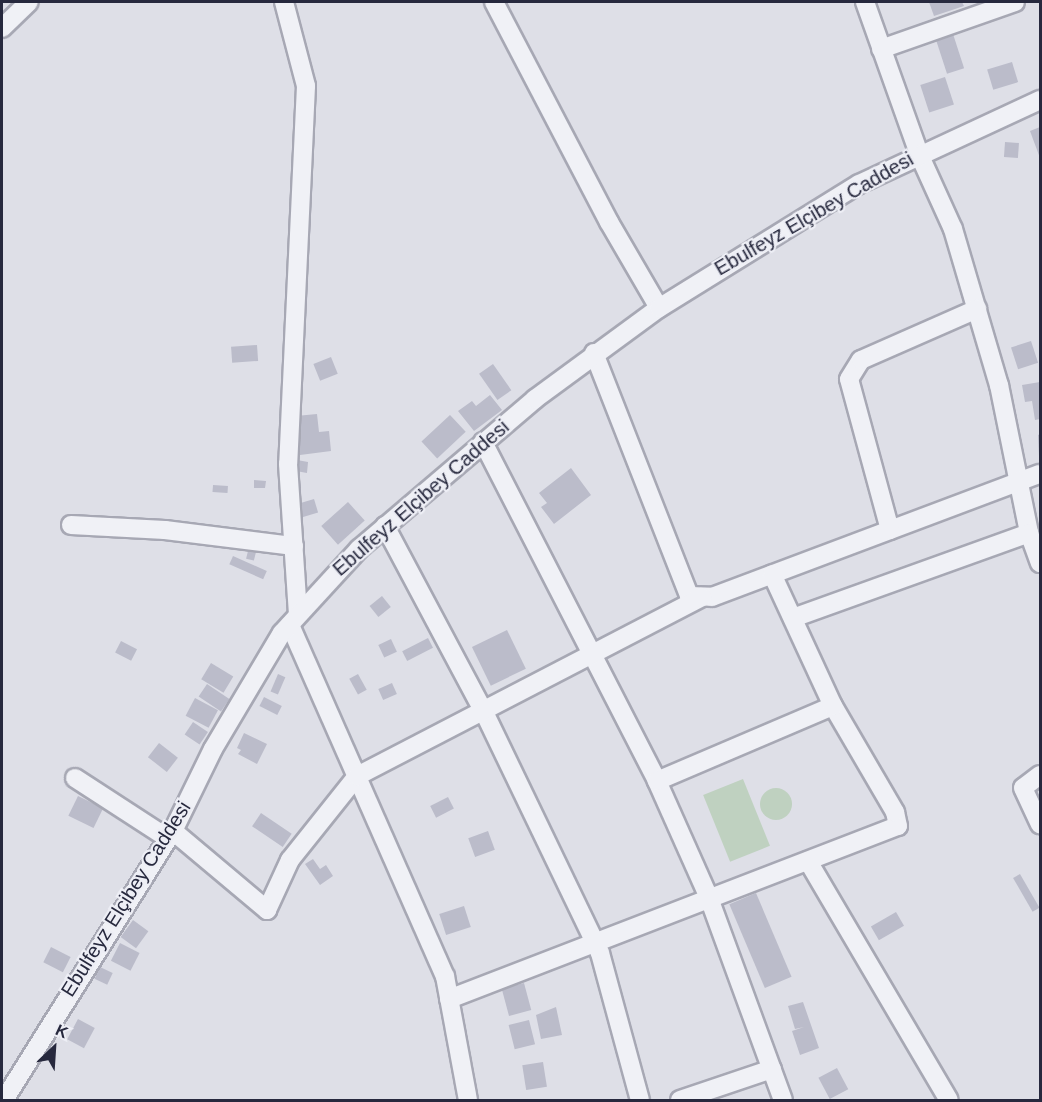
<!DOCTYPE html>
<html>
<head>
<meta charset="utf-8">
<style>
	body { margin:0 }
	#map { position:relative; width:1042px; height:1102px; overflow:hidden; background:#dedfe7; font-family:Arial,sans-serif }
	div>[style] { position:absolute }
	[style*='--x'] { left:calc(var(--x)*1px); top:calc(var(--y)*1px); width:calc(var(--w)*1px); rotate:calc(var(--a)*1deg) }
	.green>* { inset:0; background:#bfd1c0; transform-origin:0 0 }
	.round { border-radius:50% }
	.building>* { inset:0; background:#bbbcca; transform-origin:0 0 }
	.roads { filter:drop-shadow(2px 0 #a7a8b4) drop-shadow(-2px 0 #a7a8b4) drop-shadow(0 2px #a7a8b4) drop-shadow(0 -2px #a7a8b4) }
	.minor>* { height:18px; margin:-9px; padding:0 9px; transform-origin:9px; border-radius:9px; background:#f0f1f6 }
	span { translate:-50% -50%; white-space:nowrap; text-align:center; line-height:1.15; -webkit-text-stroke:4.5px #edeef5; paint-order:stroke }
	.street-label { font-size:20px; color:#27293e }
	.frame { position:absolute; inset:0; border:3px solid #27293e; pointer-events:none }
	.north { position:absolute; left:24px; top:1018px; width:60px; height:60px; -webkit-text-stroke:4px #edeef5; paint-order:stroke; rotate:25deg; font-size:16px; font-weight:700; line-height:24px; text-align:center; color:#27293e }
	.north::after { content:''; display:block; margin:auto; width:21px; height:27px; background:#27293e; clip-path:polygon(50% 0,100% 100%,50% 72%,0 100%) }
</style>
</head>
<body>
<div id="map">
	<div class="green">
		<i style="left:743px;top:779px;width:72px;height:43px;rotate:68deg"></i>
		<i class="round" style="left:760px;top:788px;width:32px;height:32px"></i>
	</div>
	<div class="building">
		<i style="clip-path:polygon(929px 2px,962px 2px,964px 6px,934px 16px)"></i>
		<i style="left:953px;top:34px;width:36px;height:18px;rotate:72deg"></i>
		<i style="left:1012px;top:62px;width:21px;height:26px;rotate:73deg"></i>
		<i style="left:945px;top:77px;width:29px;height:26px;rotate:72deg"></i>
		<i style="clip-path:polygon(1040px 127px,1040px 158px,1030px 131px)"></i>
		<i style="left:1005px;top:142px;width:14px;height:15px;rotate:4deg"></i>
		<i style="left:1031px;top:341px;width:23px;height:21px;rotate:72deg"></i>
		<i style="left:257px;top:345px;width:16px;height:26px;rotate:86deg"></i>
		<i style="left:331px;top:357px;width:18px;height:19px;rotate:68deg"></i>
		<i style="left:493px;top:364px;width:32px;height:17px;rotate:55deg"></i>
		<i style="clip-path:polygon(1040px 382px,1040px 419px,1035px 420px,1032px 401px,1025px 402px,1022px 385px)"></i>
		<i style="clip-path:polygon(490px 395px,502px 410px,474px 431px,458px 411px,472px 401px,476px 406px)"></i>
		<i style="clip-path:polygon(317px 414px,319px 432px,329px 431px,331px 451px,300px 455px,296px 416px)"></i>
		<i style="left:450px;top:415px;width:23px;height:39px;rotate:47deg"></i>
		<i style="clip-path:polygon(1040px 434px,1040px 456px,1039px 456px,1038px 435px)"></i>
		<i style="clip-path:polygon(297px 460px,308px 462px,307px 473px,296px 471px)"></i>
		<i style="clip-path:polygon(571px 468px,591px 495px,554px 524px,541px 507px,547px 503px,539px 493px)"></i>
		<i style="clip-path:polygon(254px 480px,266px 481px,265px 488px,254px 488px)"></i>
		<i style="left:213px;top:485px;width:15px;height:7px;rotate:4deg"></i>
		<i style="left:314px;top:499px;width:14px;height:20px;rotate:73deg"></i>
		<i style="left:348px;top:502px;width:25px;height:36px;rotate:48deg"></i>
		<i style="left:249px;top:547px;width:8px;height:12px;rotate:14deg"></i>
		<i style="left:233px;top:556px;width:37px;height:9px;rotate:24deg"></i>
		<i style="left:382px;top:596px;width:14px;height:16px;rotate:51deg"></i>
		<i style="left:507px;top:630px;width:43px;height:39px;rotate:64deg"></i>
		<i style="left:428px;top:638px;width:11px;height:29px;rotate:63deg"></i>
		<i style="left:391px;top:639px;width:14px;height:14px;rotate:65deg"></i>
		<i style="left:121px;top:641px;width:18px;height:13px;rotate:27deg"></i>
		<i style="left:211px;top:663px;width:26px;height:19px;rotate:31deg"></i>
		<i style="left:278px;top:674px;width:8px;height:19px;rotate:23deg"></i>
		<i style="left:358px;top:674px;width:18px;height:10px;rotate:61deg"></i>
		<i style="left:392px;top:683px;width:12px;height:15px;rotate:66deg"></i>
		<i style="left:207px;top:684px;width:27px;height:15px;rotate:34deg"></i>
		<i style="left:264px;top:697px;width:20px;height:10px;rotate:27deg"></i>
		<i style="left:195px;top:698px;width:26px;height:20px;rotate:28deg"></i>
		<i style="left:193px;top:722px;width:18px;height:15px;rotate:34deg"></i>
		<i style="clip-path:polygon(244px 733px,267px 744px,257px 764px,238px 754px,241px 750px,237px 748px)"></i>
		<i style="left:159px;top:743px;width:24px;height:18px;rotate:38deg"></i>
		<i style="left:78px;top:796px;width:28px;height:22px;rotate:26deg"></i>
		<i style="left:448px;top:797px;width:13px;height:20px;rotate:63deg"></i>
		<i style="left:261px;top:813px;width:37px;height:16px;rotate:34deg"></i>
		<i style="left:488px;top:831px;width:20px;height:21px;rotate:70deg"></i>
		<i style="clip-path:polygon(313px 859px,320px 869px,326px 865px,333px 876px,320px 885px,305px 864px)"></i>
		<i style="left:1020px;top:874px;width:39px;height:8px;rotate:60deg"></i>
		<i style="left:756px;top:893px;width:91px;height:29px;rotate:67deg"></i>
		<i style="left:464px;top:906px;width:22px;height:26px;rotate:72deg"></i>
		<i style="left:896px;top:912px;width:16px;height:29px;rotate:60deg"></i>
		<i style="left:133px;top:920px;width:19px;height:21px;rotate:36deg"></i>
		<i style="left:120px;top:943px;width:22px;height:20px;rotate:27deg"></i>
		<i style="left:51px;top:947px;width:22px;height:17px;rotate:27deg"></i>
		<i style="left:100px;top:967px;width:14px;height:13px;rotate:25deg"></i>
		<i style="left:524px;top:983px;width:28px;height:23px;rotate:75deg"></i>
		<i style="clip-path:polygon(803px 1002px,819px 1048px,800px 1055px,792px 1031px,804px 1027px,795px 1029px,788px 1006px)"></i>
		<i style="clip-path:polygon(556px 1007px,562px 1035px,541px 1039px,536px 1015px)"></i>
		<i style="left:78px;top:1019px;width:19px;height:23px;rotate:28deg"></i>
		<i style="left:529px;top:1020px;width:25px;height:21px;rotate:76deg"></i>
		<i style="left:543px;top:1062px;width:25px;height:21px;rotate:81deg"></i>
		<i style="left:837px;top:1068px;width:24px;height:21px;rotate:62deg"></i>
	</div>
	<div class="roads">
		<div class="minor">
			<i style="--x:284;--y:2;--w:87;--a:75.3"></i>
			<i style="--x:306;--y:86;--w:378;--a:92.7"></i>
			<i style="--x:288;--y:464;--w:149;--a:86.2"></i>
			<i style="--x:494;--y:2;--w:248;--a:62.4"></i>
			<i style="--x:609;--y:222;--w:99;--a:59.8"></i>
			<i style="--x:865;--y:2;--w:161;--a:70.4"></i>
			<i style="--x:919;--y:154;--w:82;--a:65.6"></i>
			<i style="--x:953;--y:229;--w:163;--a:73.6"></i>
			<i style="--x:999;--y:385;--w:151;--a:78.5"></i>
			<i style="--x:1029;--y:533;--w:32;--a:70"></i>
			<i style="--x:2;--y:28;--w:37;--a:-44"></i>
			<i style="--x:881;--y:49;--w:142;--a:-19.3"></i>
			<i style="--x:594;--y:353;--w:261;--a:68.6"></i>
			<i style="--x:689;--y:596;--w:23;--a:2"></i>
			<i style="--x:712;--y:597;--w:350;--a:-20.6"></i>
			<i style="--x:483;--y:442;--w:381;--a:62.8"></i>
			<i style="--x:657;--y:781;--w:128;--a:66"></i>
			<i style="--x:709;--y:898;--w:215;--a:69.9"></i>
			<i style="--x:71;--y:525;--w:94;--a:3"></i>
			<i style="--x:165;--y:530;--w:130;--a:7.1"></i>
			<i style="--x:385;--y:526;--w:211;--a:62"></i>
			<i style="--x:484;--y:712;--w:267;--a:64.3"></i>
			<i style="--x:600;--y:953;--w:152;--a:74.8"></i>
			<i style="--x:890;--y:530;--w:156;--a:-105.2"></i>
			<i style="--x:849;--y:379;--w:22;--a:-58"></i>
			<i style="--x:861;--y:360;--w:127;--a:-23.7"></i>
			<i style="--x:793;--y:618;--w:251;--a:-19.8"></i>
			<i style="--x:290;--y:625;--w:384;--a:66.2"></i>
			<i style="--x:445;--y:976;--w:126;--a:79.5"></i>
			<i style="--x:1040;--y:775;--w:21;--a:143"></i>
			<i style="--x:1023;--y:788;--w:40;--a:65"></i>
			<i style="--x:75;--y:778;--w:108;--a:33"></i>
			<i style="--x:657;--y:781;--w:191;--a:-23.1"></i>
			<i style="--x:173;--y:831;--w:123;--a:40"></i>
			<i style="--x:267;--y:910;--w:55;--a:-65.3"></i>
			<i style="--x:290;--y:860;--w:107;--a:-51.4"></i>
			<i style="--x:357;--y:776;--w:389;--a:-27.4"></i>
			<i style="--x:808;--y:861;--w:277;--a:59.5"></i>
			<i style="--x:449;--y:999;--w:481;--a:-21.1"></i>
			<i style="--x:898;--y:826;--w:14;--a:-102"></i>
			<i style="--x:895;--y:812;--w:123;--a:-120.3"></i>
			<i style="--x:833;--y:706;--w:145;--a:-114.8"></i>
			<i style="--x:4;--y:1100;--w:318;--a:-57.9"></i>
			<i style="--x:173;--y:831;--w:91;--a:-64"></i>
			<i style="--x:213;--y:749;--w:135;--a:-59.3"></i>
			<i style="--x:282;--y:633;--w:114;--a:-47.5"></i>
			<i style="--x:359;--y:549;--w:231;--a:-40.4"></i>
			<i style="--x:535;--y:399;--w:154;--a:-36.3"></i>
			<i style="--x:659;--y:308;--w:235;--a:-31.8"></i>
			<i style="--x:859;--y:184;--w:200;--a:-24.9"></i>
			<i style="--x:680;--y:1100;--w:97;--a:-18.6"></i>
		</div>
	</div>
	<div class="street-label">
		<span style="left:814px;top:214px;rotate:-30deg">Ebulfeyz Elçibey Caddesi</span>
		<span style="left:421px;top:498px;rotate:-41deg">Ebulfeyz Elçibey Caddesi</span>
		<span style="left:126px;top:899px;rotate:-58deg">Ebulfeyz Elçibey Caddesi</span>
	</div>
	<div class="frame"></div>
	<div class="north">K</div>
</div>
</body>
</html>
